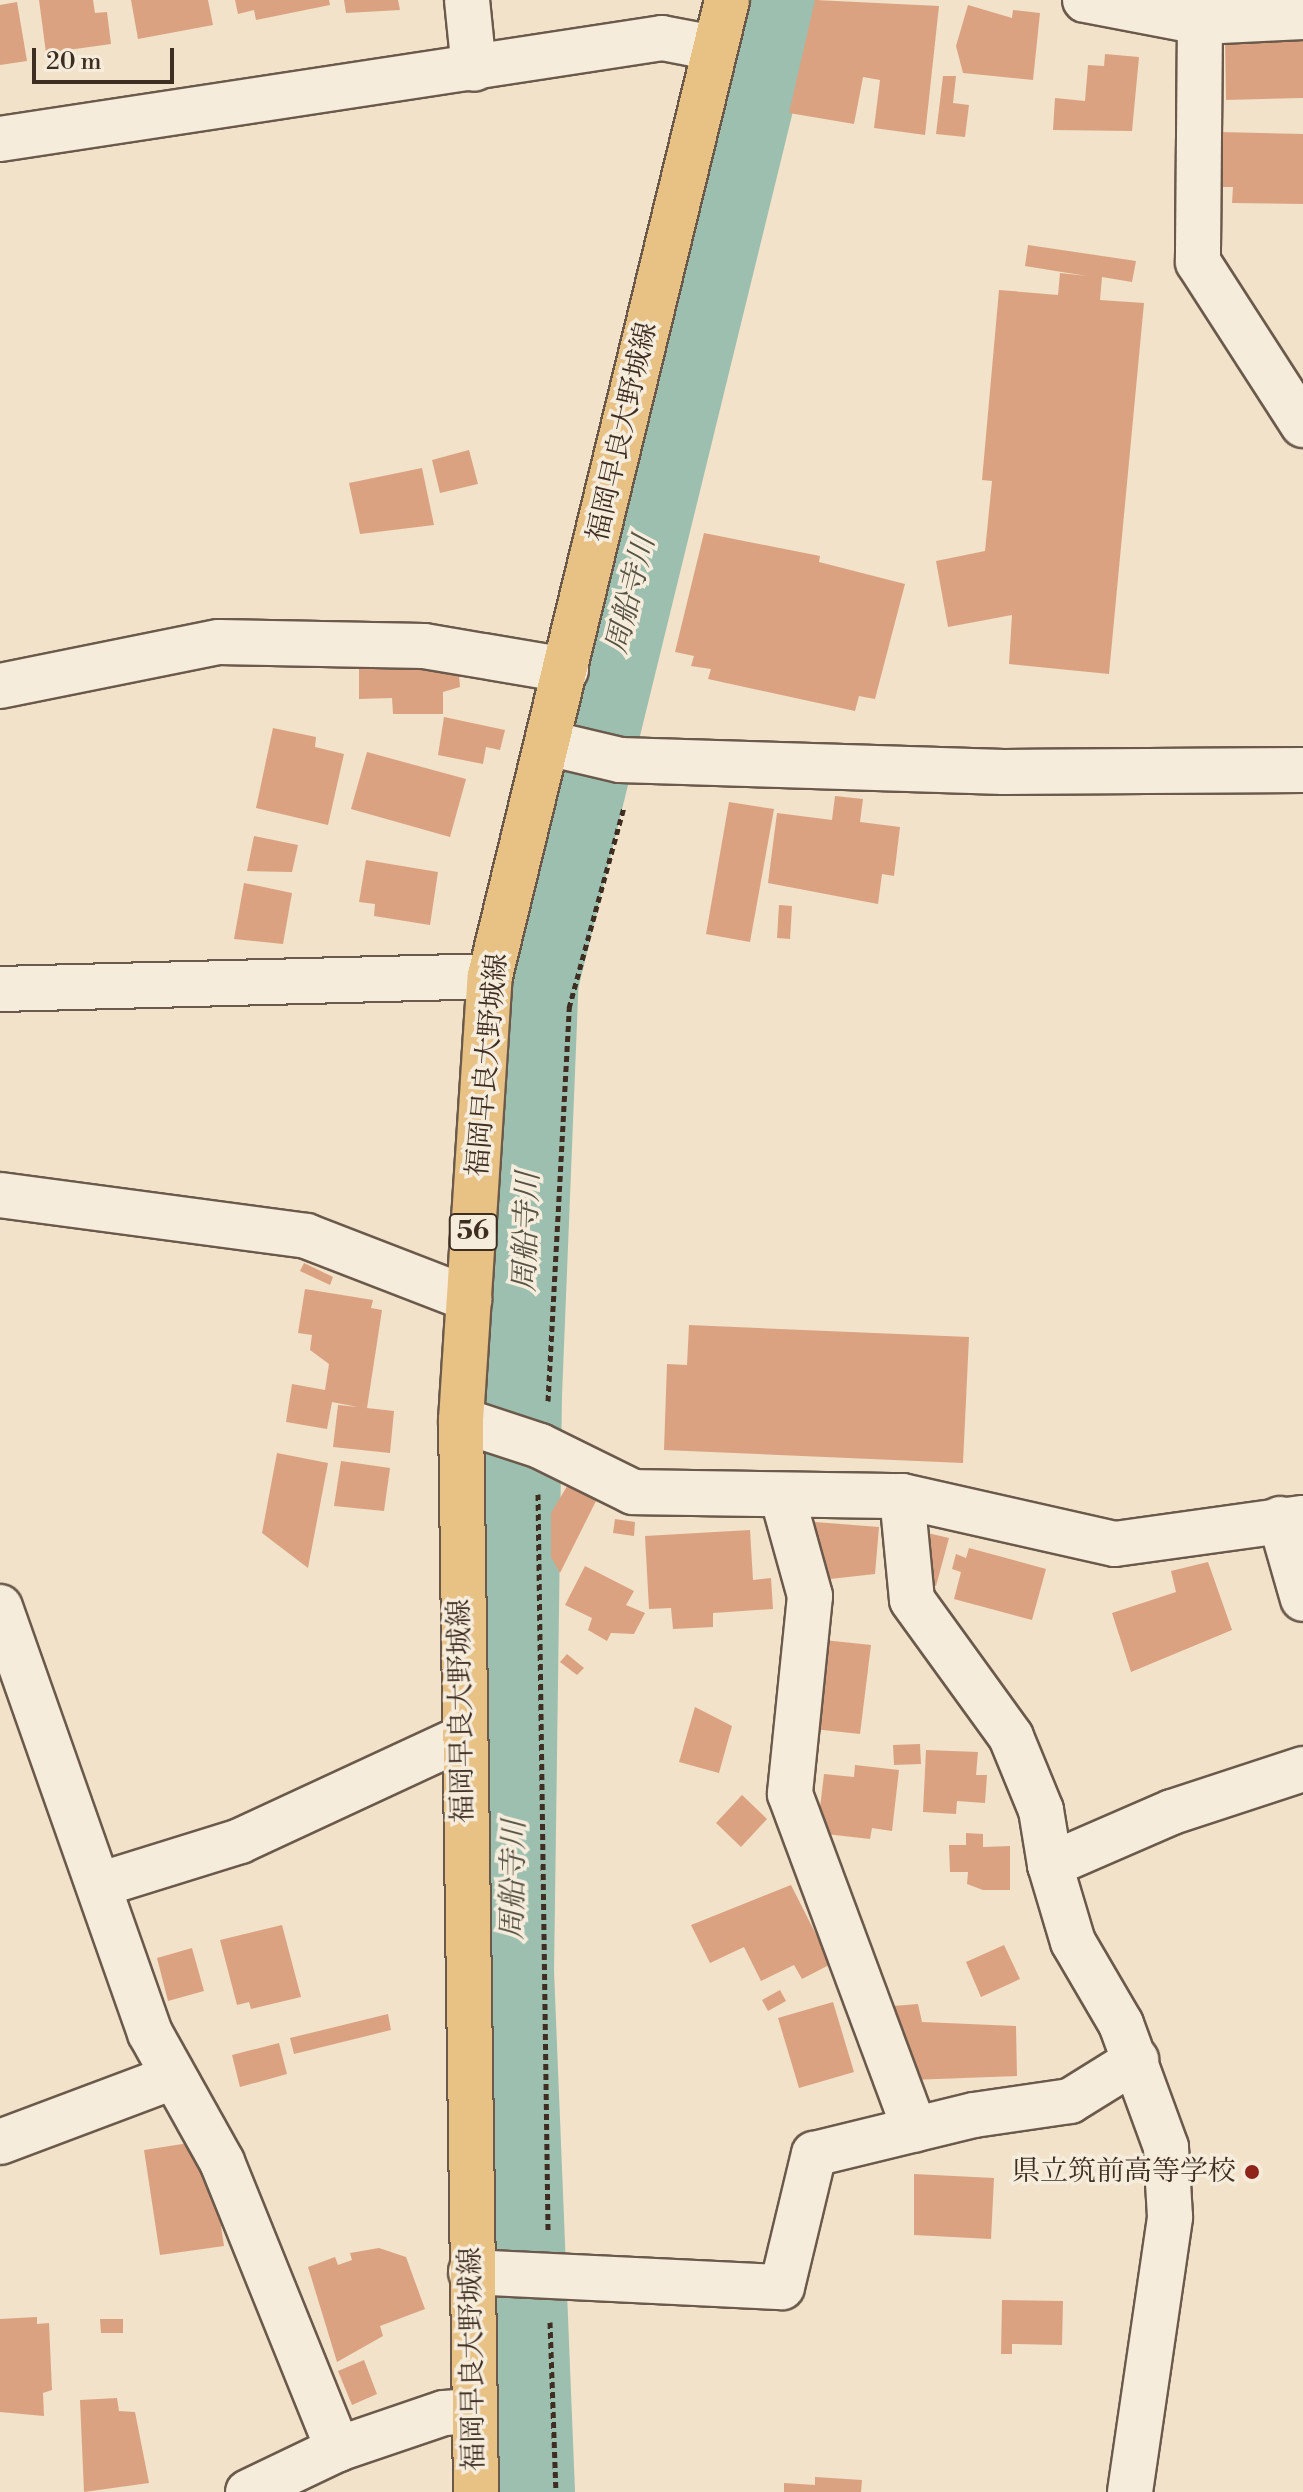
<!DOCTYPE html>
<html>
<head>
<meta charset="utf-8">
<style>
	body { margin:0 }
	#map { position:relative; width:1303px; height:2492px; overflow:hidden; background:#f1e2c9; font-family:"Libre Bodoni","Noto Serif JP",serif }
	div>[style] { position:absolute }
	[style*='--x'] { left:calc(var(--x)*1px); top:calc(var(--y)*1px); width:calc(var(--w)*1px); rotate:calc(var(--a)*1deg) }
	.river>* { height:84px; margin:-42px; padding:0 42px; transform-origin:42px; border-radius:42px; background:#9cbfaf }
	.building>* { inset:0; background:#dba282 }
	.path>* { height:5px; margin-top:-2.5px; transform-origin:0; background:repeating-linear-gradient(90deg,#3e2d21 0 6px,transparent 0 10px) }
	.roads { filter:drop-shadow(2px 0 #6b5a4b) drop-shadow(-2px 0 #6b5a4b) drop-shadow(0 2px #6b5a4b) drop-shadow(0 -2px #6b5a4b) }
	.minor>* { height:44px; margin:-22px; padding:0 22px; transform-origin:22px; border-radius:22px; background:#f6ecdc }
	.major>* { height:44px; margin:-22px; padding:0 22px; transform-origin:22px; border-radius:22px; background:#e8c184 }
	.dots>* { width:22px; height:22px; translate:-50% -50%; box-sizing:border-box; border:4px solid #f6ecdc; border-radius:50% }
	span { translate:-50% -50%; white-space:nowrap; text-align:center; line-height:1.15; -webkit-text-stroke:7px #f6ecdc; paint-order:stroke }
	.shield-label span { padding:2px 6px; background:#f6ecdc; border:2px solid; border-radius:6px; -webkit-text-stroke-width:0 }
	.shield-label { font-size:26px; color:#3e2d21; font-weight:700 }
	.street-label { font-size:28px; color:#3e2d21 }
	.poi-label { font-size:28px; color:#3e2d21 }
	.right { translate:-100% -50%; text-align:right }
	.water-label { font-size:30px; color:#565244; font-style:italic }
	.scale { position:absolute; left:32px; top:48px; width:142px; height:36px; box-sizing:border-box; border:4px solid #3e2d21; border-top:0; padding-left:10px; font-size:24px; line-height:28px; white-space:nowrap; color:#3e2d21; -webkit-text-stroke:6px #f6ecdc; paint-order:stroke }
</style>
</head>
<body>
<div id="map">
	<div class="river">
		<div style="--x:533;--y:2492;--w:520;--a:-92.31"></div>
		<div style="--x:512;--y:1972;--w:577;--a:-89.21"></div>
		<div style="--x:520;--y:1395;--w:415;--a:-87.7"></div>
		<div style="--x:537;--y:980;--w:1009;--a:-76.24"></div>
	</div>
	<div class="building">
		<div style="clip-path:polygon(39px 0,93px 0,95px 13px,107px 12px,111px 44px,46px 53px)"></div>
		<div style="clip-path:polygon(131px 0,208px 0,213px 25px,138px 39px)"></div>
		<div style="clip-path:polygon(235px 0,329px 0,330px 5px,256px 20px,254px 10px,238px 14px)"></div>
		<div style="clip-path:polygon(344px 0,398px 0,400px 10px,346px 13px)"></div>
		<div style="clip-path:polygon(815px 0,939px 6px,925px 135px,874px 128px,880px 80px,863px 77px,854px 124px,789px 113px)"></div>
		<div style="clip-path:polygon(17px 2px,27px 61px,0 65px,0 5px)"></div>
		<div style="clip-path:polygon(968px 5px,1012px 18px,1013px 10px,1040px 13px,1033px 80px,963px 73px,956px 46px)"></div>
		<div style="clip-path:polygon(1303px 34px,1303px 98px,1226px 100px,1225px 36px)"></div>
		<div style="clip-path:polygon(1105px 54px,1139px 57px,1132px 131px,1053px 130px,1055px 98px,1085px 101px,1088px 65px,1104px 66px)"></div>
		<div style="clip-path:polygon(943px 76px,956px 76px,953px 103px,969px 105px,965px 137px,936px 134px)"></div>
		<div style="clip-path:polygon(1219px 132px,1303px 134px,1303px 204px,1232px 203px,1233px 187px,1218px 187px)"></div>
		<div style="clip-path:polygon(1028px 245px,1136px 261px,1132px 282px,1102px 277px,1100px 300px,1144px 303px,1109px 674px,1009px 664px,1012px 615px,948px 627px,936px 561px,985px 551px,992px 481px,982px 480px,999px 290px,1058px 295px,1060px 273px,1087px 276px,1025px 266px)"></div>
		<div style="clip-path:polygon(469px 450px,478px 484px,440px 493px,432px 460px)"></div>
		<div style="clip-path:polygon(422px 468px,434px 525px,360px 534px,349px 483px)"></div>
		<div style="clip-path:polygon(704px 533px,820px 556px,819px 562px,905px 584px,875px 699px,859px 696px,855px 711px,708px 679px,711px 669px,691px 666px,694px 656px,675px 652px)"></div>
		<div style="clip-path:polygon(359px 668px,443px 670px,459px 675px,460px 687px,443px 692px,443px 714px,393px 714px,392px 698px,359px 699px)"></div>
		<div style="clip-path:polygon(444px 717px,505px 730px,500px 750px,486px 747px,483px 764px,438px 755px)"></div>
		<div style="clip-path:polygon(273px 728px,316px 737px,315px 747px,344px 754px,328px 825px,256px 808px)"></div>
		<div style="clip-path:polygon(367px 752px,466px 779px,450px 837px,351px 809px)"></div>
		<div style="clip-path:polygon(835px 796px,863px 799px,860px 822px,900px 827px,894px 876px,882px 874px,878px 904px,768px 883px,777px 813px,832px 820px)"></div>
		<div style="clip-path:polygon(729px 802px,774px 809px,750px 942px,706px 934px)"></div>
		<div style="clip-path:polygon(254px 836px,298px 845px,292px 872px,247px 871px)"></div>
		<div style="clip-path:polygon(366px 860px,438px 872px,430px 925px,374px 916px,375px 904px,359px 902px)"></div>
		<div style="clip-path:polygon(244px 883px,292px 893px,283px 944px,234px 939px)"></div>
		<div style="clip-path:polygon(779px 905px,792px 906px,790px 939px,777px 938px)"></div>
		<div style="clip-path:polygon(304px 1263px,333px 1277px,330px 1285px,300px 1271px)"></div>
		<div style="clip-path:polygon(305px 1289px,373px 1300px,371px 1308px,382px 1310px,367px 1408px,394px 1411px,390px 1453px,333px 1447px,338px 1405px,358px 1407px,332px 1402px,327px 1429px,286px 1422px,292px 1384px,325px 1390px,329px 1364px,310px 1350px,312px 1335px,298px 1333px)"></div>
		<div style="clip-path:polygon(689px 1325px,969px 1337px,963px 1463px,664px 1450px,667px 1364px,687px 1365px)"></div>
		<div style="clip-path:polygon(277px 1453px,328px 1463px,308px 1568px,262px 1533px)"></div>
		<div style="clip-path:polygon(341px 1461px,390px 1468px,384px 1511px,334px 1506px)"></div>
		<div style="clip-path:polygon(569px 1483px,597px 1499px,560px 1573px,551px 1557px,551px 1513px)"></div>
		<div style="clip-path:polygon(615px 1519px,635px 1522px,634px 1536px,613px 1533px)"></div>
		<div style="clip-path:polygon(815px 1522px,879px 1527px,875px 1574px,821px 1580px,811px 1570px)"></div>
		<div style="clip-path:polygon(750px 1530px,753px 1580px,771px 1578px,773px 1609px,713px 1613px,713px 1627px,673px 1629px,671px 1608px,649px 1609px,645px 1536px)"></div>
		<div style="clip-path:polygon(919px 1531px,949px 1538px,936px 1586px,920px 1579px)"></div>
		<div style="clip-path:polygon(969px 1548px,1046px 1569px,1032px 1620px,954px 1599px,961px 1572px,952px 1569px,956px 1554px,966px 1558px)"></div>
		<div style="clip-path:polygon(1208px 1562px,1232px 1630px,1131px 1672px,1112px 1613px,1176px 1592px,1171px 1571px)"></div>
		<div style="clip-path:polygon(585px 1566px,634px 1591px,626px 1605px,645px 1613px,634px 1634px,611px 1633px,607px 1641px,588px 1630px,592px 1618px,565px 1605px)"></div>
		<div style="clip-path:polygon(824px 1640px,871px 1645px,860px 1734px,814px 1729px)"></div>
		<div style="clip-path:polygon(567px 1654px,584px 1668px,577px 1675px,560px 1662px)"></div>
		<div style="clip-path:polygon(695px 1707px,732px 1726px,719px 1773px,679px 1762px)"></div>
		<div style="clip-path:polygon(920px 1744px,921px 1764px,894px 1765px,893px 1745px)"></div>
		<div style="clip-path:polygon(926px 1750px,978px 1752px,976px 1775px,987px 1775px,985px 1803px,957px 1801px,956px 1814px,923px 1812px)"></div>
		<div style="clip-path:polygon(855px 1765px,899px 1770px,892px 1831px,872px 1828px,870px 1839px,817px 1833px,824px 1774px,854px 1777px)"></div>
		<div style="clip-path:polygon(742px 1795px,767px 1819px,741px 1847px,716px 1823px)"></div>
		<div style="clip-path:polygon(966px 1833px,983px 1834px,983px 1847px,1010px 1846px,1010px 1890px,983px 1890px,967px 1884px,968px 1872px,950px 1872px,949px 1845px,966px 1845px)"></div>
		<div style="clip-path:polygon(791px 1885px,831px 1964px,802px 1979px,794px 1965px,761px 1981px,744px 1947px,710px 1963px,691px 1925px)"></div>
		<div style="clip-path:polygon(282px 1925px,301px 1997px,251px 2009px,249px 2002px,237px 2005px,220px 1940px)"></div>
		<div style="clip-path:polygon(1004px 1945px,1020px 1979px,981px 1997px,966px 1962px)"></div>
		<div style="clip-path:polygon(192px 1948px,204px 1991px,168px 2001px,157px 1958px)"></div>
		<div style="clip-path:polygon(780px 1990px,786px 2001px,768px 2011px,762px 2000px)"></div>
		<div style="clip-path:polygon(833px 2002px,854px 2072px,799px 2088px,778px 2018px)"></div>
		<div style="clip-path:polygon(918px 2004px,922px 2022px,1016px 2026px,1017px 2076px,911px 2080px,902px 2073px,893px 2006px)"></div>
		<div style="clip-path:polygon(388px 2014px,391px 2030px,294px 2054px,290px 2038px)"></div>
		<div style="clip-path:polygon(279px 2043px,287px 2074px,240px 2087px,232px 2055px)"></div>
		<div style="clip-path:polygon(208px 2140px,224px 2246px,160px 2255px,144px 2150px)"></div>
		<div style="clip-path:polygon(914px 2174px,994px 2178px,991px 2239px,914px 2235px)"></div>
		<div style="clip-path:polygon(379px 2248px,406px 2257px,425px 2309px,380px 2326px,383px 2336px,337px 2362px,308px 2267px,335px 2257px,338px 2265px,352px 2260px,350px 2253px)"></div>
		<div style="clip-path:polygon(1002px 2300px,1063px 2301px,1062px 2345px,1012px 2344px,1012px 2354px,1001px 2354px)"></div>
		<div style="clip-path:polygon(37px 2317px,37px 2324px,49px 2323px,52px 2390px,43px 2393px,44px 2416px,0 2412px,0 2319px)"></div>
		<div style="clip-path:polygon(100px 2319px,123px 2319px,123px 2333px,101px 2333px)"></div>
		<div style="clip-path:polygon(364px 2360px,377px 2394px,352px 2405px,338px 2371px)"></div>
		<div style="clip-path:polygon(117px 2398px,119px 2411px,135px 2412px,149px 2483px,84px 2492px,80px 2400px)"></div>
		<div style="clip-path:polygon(815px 2477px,862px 2480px,861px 2492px,784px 2492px,784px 2483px,815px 2485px)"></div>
	</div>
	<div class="path">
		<div style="--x:548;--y:1401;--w:394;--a:-86.9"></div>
		<div style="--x:569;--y:1008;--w:208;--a:-74.7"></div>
		<div style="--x:538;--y:1494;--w:738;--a:89.22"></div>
		<div style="--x:550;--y:2322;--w:170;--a:88"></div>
	</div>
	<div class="roads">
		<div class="minor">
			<div style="--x:467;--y:0;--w:69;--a:84.2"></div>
			<div style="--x:1085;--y:0;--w:117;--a:10.8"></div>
			<div style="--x:1200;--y:22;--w:103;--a:-2.8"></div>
			<div style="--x:1200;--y:22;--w:240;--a:90.5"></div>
			<div style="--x:1198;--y:262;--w:194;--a:57.2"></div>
			<div style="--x:0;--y:139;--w:670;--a:-8.67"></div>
			<div style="--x:662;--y:38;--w:54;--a:10.7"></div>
			<div style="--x:0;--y:686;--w:223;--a:-11.4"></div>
			<div style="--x:219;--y:642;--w:205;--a:1.1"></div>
			<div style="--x:424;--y:646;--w:144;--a:9.6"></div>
			<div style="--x:548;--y:743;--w:74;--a:13.3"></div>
			<div style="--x:620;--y:760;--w:384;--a:1.8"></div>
			<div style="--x:1004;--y:772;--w:299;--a:-0.4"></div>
			<div style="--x:0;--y:989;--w:490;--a:-1.5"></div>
			<div style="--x:0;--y:1195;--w:309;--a:7.6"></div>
			<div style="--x:306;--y:1236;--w:175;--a:21.1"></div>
			<div style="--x:461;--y:1420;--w:83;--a:18.2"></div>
			<div style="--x:540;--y:1446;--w:104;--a:26.3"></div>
			<div style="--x:633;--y:1492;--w:269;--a:0.9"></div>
			<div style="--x:902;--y:1496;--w:218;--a:12.7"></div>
			<div style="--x:1115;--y:1544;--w:190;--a:-7.9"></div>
			<div style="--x:782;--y:1495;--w:105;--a:74.5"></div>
			<div style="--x:810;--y:1596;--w:199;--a:95.8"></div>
			<div style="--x:790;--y:1794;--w:358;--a:69.6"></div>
			<div style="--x:902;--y:1496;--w:104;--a:84.5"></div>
			<div style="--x:912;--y:1600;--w:169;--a:54.1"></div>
			<div style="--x:1011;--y:1737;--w:79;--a:67.7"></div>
			<div style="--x:1041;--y:1810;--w:56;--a:80.7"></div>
			<div style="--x:1280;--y:1519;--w:83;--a:74"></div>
			<div style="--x:0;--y:1607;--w:452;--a:70.6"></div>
			<div style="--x:150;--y:2033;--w:148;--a:60.8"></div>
			<div style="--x:222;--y:2162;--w:310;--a:68"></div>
			<div style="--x:99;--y:1885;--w:148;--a:-17.3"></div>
			<div style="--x:240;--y:1841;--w:245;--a:-24.9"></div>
			<div style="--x:0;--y:2142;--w:182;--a:-20.6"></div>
			<div style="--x:471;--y:2272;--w:311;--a:2.8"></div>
			<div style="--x:782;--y:2287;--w:137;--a:-76.5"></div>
			<div style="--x:814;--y:2154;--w:165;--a:-13.7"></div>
			<div style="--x:974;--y:2115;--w:97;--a:-8.3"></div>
			<div style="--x:1070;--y:2101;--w:78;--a:-31.8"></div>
			<div style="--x:248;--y:2492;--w:100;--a:-25.5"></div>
			<div style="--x:338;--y:2449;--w:112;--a:-18.8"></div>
			<div style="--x:444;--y:2413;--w:29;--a:-4"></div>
			<div style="--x:1130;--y:2492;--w:278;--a:-81.7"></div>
			<div style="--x:1170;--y:2217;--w:70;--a:-93.3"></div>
			<div style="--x:1166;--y:2147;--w:131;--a:-110.1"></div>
			<div style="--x:1121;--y:2024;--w:95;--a:-120.3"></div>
			<div style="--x:1073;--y:1942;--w:80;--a:-106.6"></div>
			<div style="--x:1050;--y:1865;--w:133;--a:-23.5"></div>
			<div style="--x:1172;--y:1812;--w:138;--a:-18.2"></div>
		</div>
		<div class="major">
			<div style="--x:476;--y:2492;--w:1072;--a:-90.8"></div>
			<div style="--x:461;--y:1420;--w:445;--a:-86.3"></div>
			<div style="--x:490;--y:976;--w:1004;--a:-76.35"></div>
		</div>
	</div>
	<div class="dots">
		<div style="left:1252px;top:2172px;background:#8f2418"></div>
	</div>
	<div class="shield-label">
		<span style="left:473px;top:1232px">56</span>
	</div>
	<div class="street-label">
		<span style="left:623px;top:432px;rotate:-77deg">福岡早良大野城線</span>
		<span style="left:488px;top:1065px;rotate:-85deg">福岡早良大野城線</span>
		<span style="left:462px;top:1711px;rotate:-91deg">福岡早良大野城線</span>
		<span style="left:473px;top:2359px;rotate:-91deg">福岡早良大野城線</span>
	</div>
	<div class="poi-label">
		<span class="right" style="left:1236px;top:2172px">県立筑前高等学校</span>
	</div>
	<div class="water-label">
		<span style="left:631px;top:595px;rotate:-76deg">周船寺川</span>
		<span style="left:527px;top:1232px;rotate:-88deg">周船寺川</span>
		<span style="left:514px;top:1880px;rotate:-89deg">周船寺川</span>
	</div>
	<div class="scale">20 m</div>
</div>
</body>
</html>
